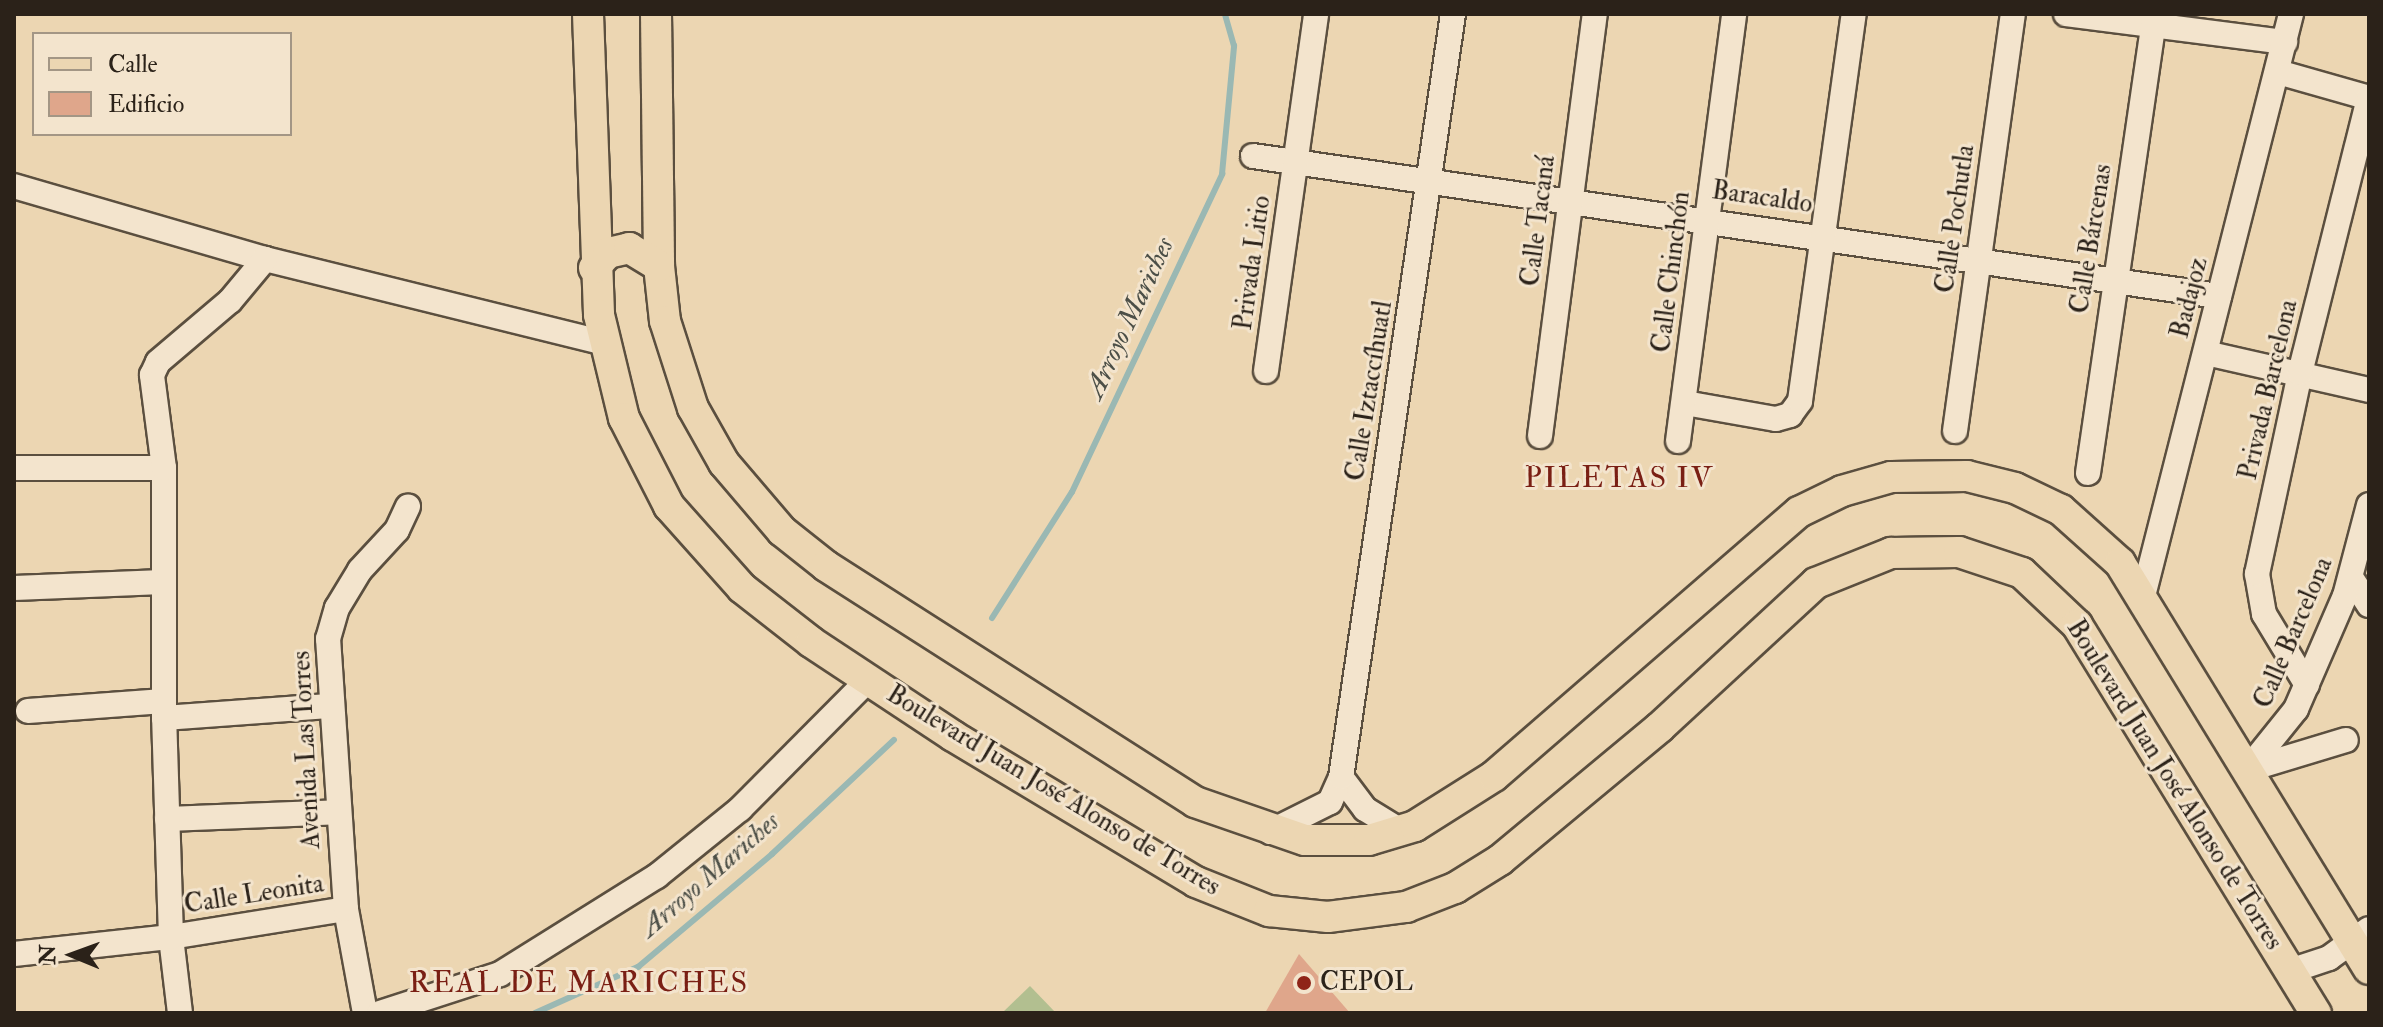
<!DOCTYPE html>
<html>
<head>
<meta charset="utf-8">
<style>
	body { margin:0 }
	#map { position:relative; width:2383px; height:1027px; overflow:hidden; background:#ecd6b2; font-family:"IM FELL Double Pica",serif }
	div>[style] { position:absolute }
	[style*='--x'] { left:calc(var(--x)*1px); top:calc(var(--y)*1px); width:calc(var(--w)*1px); rotate:calc(var(--a)*1deg) }
	.green>* { inset:0; background:#b2bf90 }
	.stream>* { height:6px; margin:-3px; padding:0 3px; transform-origin:3px; border-radius:3px; background:#9ab8b3 }
	.building>* { inset:0; background:#dfa68b }
	.roads { filter:drop-shadow(2px 0 #5b4f3f) drop-shadow(-2px 0 #5b4f3f) drop-shadow(0 2px #5b4f3f) drop-shadow(0 -2px #5b4f3f) }
	.minor>* { height:24px; margin:-12px; padding:0 12px; transform-origin:12px; border-radius:12px; background:#f3e4cd }
	.major>* { height:30px; margin:-15px; padding:0 15px; transform-origin:15px; border-radius:15px; background:#ecd6b2 }
	.dots>* { width:22px; height:22px; translate:-50% -50%; box-sizing:border-box; border:4px solid #f3e4cd; border-radius:50% }
	span { translate:-50% -50%; white-space:nowrap; text-align:center; line-height:1.15; -webkit-text-stroke:6px #f3e4cd; paint-order:stroke }
	.street-label { font-size:26px; color:#2b2219 }
	.poi-label { font-size:26px; color:#2b2219 }
	.left { translate:0 -50%; text-align:left }
	.water-label { font-size:28px; color:#4c4f47; font-style:italic }
	.quarter-label { font-size:30px; color:#7a1f14; letter-spacing:2px }
	.frame { position:absolute; inset:0; border:16px solid #2b2219; pointer-events:none }
	.legend { position:absolute; left:32px; top:32px; width:260px; height:104px; box-sizing:border-box; background:#f3e4cd; border:2px solid #a39685; margin:0; padding:10px 14px; list-style:none; font-size:24px; color:#2b2219 }
	.legend li { display:flex; align-items:center; gap:16px; height:40px }
	.legend b { width:40px; border:2px solid #a39685 }
	.north { position:absolute; left:32px; top:915px; width:80px; height:80px; -webkit-text-stroke:6px #f3e4cd; paint-order:stroke; rotate:271deg; font-size:22px; font-weight:700; line-height:32px; text-align:center; color:#2b2219 }
	.north::after { content:''; display:block; margin:auto; width:28px; height:36px; background:#2b2219; clip-path:polygon(50% 0,100% 100%,50% 72%,0 100%) }
</style>
</head>
<body>
<div id="map">
	<div class="green">
		<div style="clip-path:polygon(1030px 986px,1056px 1013px,1002px 1013px)"></div>
	</div>
	<div class="stream">
		<div style="--x:992;--y:618;--w:149;--a:-57.6"></div>
		<div style="--x:1072;--y:492;--w:352;--a:-64.7"></div>
		<div style="--x:1222;--y:174;--w:129;--a:-84.6"></div>
		<div style="--x:1234;--y:46;--w:33;--a:-106"></div>
		<div style="--x:535;--y:1013;--w:113;--a:-24.1"></div>
		<div style="--x:638;--y:967;--w:175;--a:-40.1"></div>
		<div style="--x:772;--y:854;--w:167;--a:-43.1"></div>
	</div>
	<div class="building">
		<div style="clip-path:polygon(1299px 954px,1350px 1013px,1265px 1013px)"></div>
	</div>
	<div class="roads">
		<div class="minor">
			<div style="--x:2066;--y:14;--w:221;--a:7.3"></div>
			<div style="--x:2278;--y:72;--w:95;--a:15.9"></div>
			<div style="--x:1253;--y:156;--w:976;--a:8.25"></div>
			<div style="--x:14;--y:186;--w:261;--a:16.2"></div>
			<div style="--x:265;--y:259;--w:349;--a:13.9"></div>
			<div style="--x:2206;--y:353;--w:167;--a:12.8"></div>
			<div style="--x:1266;--y:371;--w:360;--a:-82"></div>
			<div style="--x:1685;--y:403;--w:92;--a:10"></div>
			<div style="--x:1776;--y:419;--w:15;--a:-16"></div>
			<div style="--x:1790;--y:415;--w:17;--a:-54"></div>
			<div style="--x:1800;--y:401;--w:391;--a:-82.1"></div>
			<div style="--x:1955;--y:431;--w:421;--a:-82.1"></div>
			<div style="--x:1540;--y:436;--w:426;--a:-82.6"></div>
			<div style="--x:1678;--y:441;--w:431;--a:-82.5"></div>
			<div style="--x:14;--y:468;--w:150;--a:0"></div>
			<div style="--x:2088;--y:473;--w:464;--a:-81.7"></div>
			<div style="--x:2352;--y:579;--w:31;--a:57"></div>
			<div style="--x:14;--y:588;--w:149;--a:-2.3"></div>
			<div style="--x:2143;--y:596;--w:601;--a:-75.73"></div>
			<div style="--x:2307;--y:685;--w:83;--a:-121.2"></div>
			<div style="--x:2264;--y:614;--w:41;--a:-99.9"></div>
			<div style="--x:2257;--y:574;--w:206;--a:-77.9"></div>
			<div style="--x:2300;--y:373;--w:283;--a:-75.9"></div>
			<div style="--x:28;--y:711;--w:136;--a:-4.2"></div>
			<div style="--x:164;--y:718;--w:165;--a:-4.2"></div>
			<div style="--x:2250;--y:769;--w:100;--a:-16.8"></div>
			<div style="--x:2247;--y:770;--w:78;--a:-51.2"></div>
			<div style="--x:2296;--y:709;--w:123;--a:-66.6"></div>
			<div style="--x:2345;--y:596;--w:94;--a:-75.2"></div>
			<div style="--x:1341;--y:777;--w:40;--a:53"></div>
			<div style="--x:1365;--y:809;--w:42;--a:31.4"></div>
			<div style="--x:167;--y:819;--w:171;--a:-2.3"></div>
			<div style="--x:1270;--y:832;--w:67;--a:-26.6"></div>
			<div style="--x:1330;--y:802;--w:27;--a:-66"></div>
			<div style="--x:1341;--y:777;--w:771;--a:-81.65"></div>
			<div style="--x:14;--y:954;--w:158;--a:-6.2"></div>
			<div style="--x:171;--y:937;--w:177;--a:-9.1"></div>
			<div style="--x:2290;--y:971;--w:41;--a:-18.4"></div>
			<div style="--x:2329;--y:958;--w:49;--a:-35.9"></div>
			<div style="--x:180;--y:1013;--w:77;--a:-96.8"></div>
			<div style="--x:171;--y:937;--w:219;--a:-91.8"></div>
			<div style="--x:164;--y:718;--w:250;--a:-90"></div>
			<div style="--x:164;--y:468;--w:94;--a:-97.4"></div>
			<div style="--x:152;--y:375;--w:14;--a:-65"></div>
			<div style="--x:158;--y:362;--w:94;--a:-40.3"></div>
			<div style="--x:230;--y:301;--w:55;--a:-50.2"></div>
			<div style="--x:365;--y:1013;--w:106;--a:-100.4"></div>
			<div style="--x:346;--y:909;--w:271;--a:-93.8"></div>
			<div style="--x:328;--y:639;--w:32;--a:-74"></div>
			<div style="--x:337;--y:608;--w:44;--a:-58.8"></div>
			<div style="--x:360;--y:570;--w:54;--a:-47.2"></div>
			<div style="--x:397;--y:530;--w:26;--a:-65"></div>
			<div style="--x:380;--y:1013;--w:126;--a:-18"></div>
			<div style="--x:500;--y:974;--w:185;--a:-32"></div>
			<div style="--x:657;--y:876;--w:107;--a:-38.9"></div>
			<div style="--x:740;--y:809;--w:182;--a:-45.2"></div>
		</div>
		<div class="major">
			<div style="--x:588;--y:14;--w:301;--a:87.9"></div>
			<div style="--x:599;--y:315;--w:106;--a:76.4"></div>
			<div style="--x:624;--y:418;--w:99;--a:62.9"></div>
			<div style="--x:669;--y:506;--w:110;--a:48.3"></div>
			<div style="--x:742;--y:588;--w:88;--a:38"></div>
			<div style="--x:811;--y:642;--w:170;--a:33.5"></div>
			<div style="--x:953;--y:736;--w:283;--a:31"></div>
			<div style="--x:1196;--y:882;--w:79;--a:21.7"></div>
			<div style="--x:1269;--y:911;--w:59;--a:5.8"></div>
			<div style="--x:1328;--y:917;--w:79;--a:-7.3"></div>
			<div style="--x:1406;--y:907;--w:53;--a:-21.2"></div>
			<div style="--x:1455;--y:888;--w:53;--a:-31.9"></div>
			<div style="--x:1500;--y:860;--w:208;--a:-39.7"></div>
			<div style="--x:1660;--y:727;--w:212;--a:-42.7"></div>
			<div style="--x:1816;--y:583;--w:81;--a:-21.8"></div>
			<div style="--x:1891;--y:553;--w:68;--a:-0.8"></div>
			<div style="--x:1959;--y:552;--w:66;--a:18.4"></div>
			<div style="--x:2022;--y:573;--w:76;--a:43.4"></div>
			<div style="--x:2077;--y:625;--w:456;--a:58.4"></div>
			<div style="--x:656;--y:14;--w:252;--a:89.3"></div>
			<div style="--x:659;--y:266;--w:55;--a:83.8"></div>
			<div style="--x:665;--y:321;--w:91;--a:72.2"></div>
			<div style="--x:693;--y:408;--w:63;--a:60.6"></div>
			<div style="--x:724;--y:463;--w:89;--a:49.5"></div>
			<div style="--x:782;--y:531;--w:56;--a:38.5"></div>
			<div style="--x:826;--y:566;--w:438;--a:32.6"></div>
			<div style="--x:1195;--y:802;--w:116;--a:19.1"></div>
			<div style="--x:1305;--y:840;--w:64;--a:0"></div>
			<div style="--x:1369;--y:840;--w:48;--a:-16.9"></div>
			<div style="--x:1415;--y:826;--w:93;--a:-32.3"></div>
			<div style="--x:1494;--y:776;--w:403;--a:-40.9"></div>
			<div style="--x:1799;--y:512;--w:48;--a:-26"></div>
			<div style="--x:1842;--y:491;--w:51;--a:-15.9"></div>
			<div style="--x:1891;--y:477;--w:76;--a:-0.8"></div>
			<div style="--x:1967;--y:476;--w:49;--a:14"></div>
			<div style="--x:2015;--y:488;--w:51;--a:25.6"></div>
			<div style="--x:2061;--y:510;--w:79;--a:41.9"></div>
			<div style="--x:2120;--y:563;--w:476;--a:58.5"></div>
			<div style="--x:594;--y:268;--w:21;--a:-47"></div>
			<div style="--x:608;--y:253;--w:22;--a:-13"></div>
			<div style="--x:629;--y:248;--w:35;--a:31"></div>
		</div>
	</div>
	<div class="dots">
		<div style="left:1304px;top:983px;background:#8f2418"></div>
	</div>
	<div class="street-label">
		<span style="left:1762px;top:198px;rotate:8deg">Baracaldo</span>
		<span style="left:1956px;top:219px;rotate:-82deg">Calle Pochutla</span>
		<span style="left:1539px;top:221px;rotate:-83deg">Calle Tacaná</span>
		<span style="left:2092px;top:239px;rotate:-81deg">Calle Bárcenas</span>
		<span style="left:1253px;top:263px;rotate:-82deg">Privada Litio</span>
		<span style="left:1672px;top:272px;rotate:-83deg">Calle Chinchón</span>
		<span style="left:2190px;top:298px;rotate:-76deg">Badajoz</span>
		<span style="left:2269px;top:390px;rotate:-77deg">Privada Barcelona</span>
		<span style="left:1370px;top:391px;rotate:-81deg">Calle Iztaccíhuatl</span>
		<span style="left:2294px;top:633px;rotate:-67deg">Calle Barcelona</span>
		<span style="left:307px;top:750px;rotate:-93deg">Avenida Las Torres</span>
		<span style="left:2174px;top:785px;rotate:58deg">Boulevard Juan José Alonso de Torres</span>
		<span style="left:1053px;top:791px;rotate:31deg">Boulevard Juan José Alonso de Torres</span>
		<span style="left:254px;top:895px;rotate:-9deg">Calle Leonita</span>
	</div>
	<div class="poi-label">
		<span class="left" style="left:1320px;top:983px">CEPOL</span>
	</div>
	<div class="water-label">
		<span style="left:1130px;top:318px;rotate:-65deg">Arroyo Mariches</span>
		<span style="left:710px;top:875px;rotate:-41deg">Arroyo Mariches</span>
	</div>
	<div class="quarter-label">
		<span style="left:1619px;top:478px">PILETAS IV</span>
		<span style="left:579px;top:983px">REAL DE MARICHES</span>
	</div>
	<div class="frame"></div>
	<ul class="legend">
	<li><b style="height:10px;background:#ecd6b2"></b>Calle</li>
	<li><b style="height:22px;background:#dfa68b"></b>Edificio</li>
	</ul>
	<div class="north">N</div>
</div>
</body>
</html>
